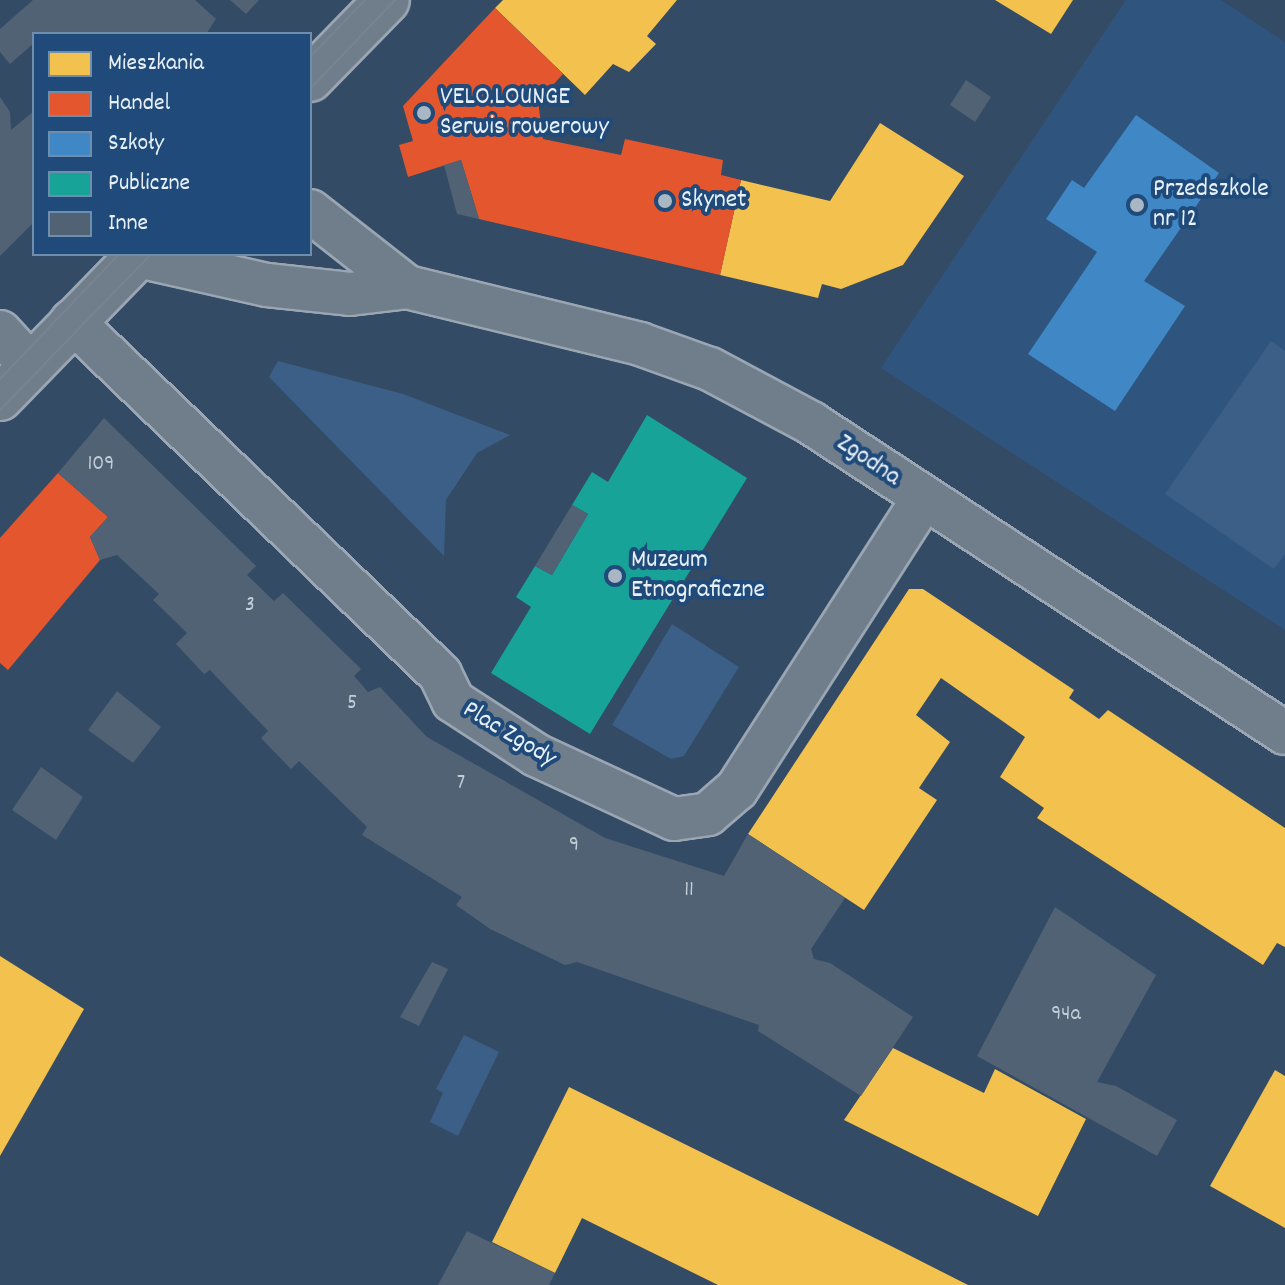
<!DOCTYPE html>
<html>
<head>
<meta charset="utf-8">
<style>
	body { margin:0 }
	#map { position:relative; width:1285px; height:1285px; overflow:hidden; background:#344b65; font-family:Dekko,sans-serif }
	div>[style] { position:absolute }
	[style*='--x'] { left:calc(var(--x)*1px); top:calc(var(--y)*1px); width:calc(var(--w)*1px); rotate:calc(var(--a)*1deg) }
	.built>* { inset:0; background:#2f557f }
	.green>* { inset:0; background:#3b5f87 }
	.homes>* { inset:0; background:#f2c14e }
	.shops>* { inset:0; background:#e4572e }
	.schools>* { inset:0; background:#3f88c5 }
	.public>* { inset:0; background:#17a398 }
	.building>* { inset:0; background:#516275 }
	.roads { filter:drop-shadow(2px 0 #9aa6b3) drop-shadow(-2px 0 #9aa6b3) drop-shadow(0 2px #9aa6b3) drop-shadow(0 -2px #9aa6b3) }
	.street>* { height:42px; margin:-21px; padding:0 21px; transform-origin:21px; border-radius:21px; background:#707e8c }
	.secondary>* { height:44px; margin:-22px; padding:0 22px; transform-origin:22px; border-radius:22px; background:#707e8c }
	.tram>* { height:2px; margin:-1px; padding:0 1px; transform-origin:1px; border-radius:1px; background:#778390 }
	.dots>* { width:22px; height:22px; translate:-50% -50%; box-sizing:border-box; border:4px solid #1f4a7a; border-radius:50% }
	span { translate:-50% -50%; white-space:nowrap; text-align:center; line-height:1.15; -webkit-text-stroke:8px #1f4a7a; paint-order:stroke }
	.number-label { font-size:22px; color:#c2cdd7 }
	.number-label span { -webkit-text-stroke-width:0 }
	.poi-label { font-size:26px; color:#e8f1f8 }
	.left { translate:0 -50%; text-align:left }
	.street-label { font-size:26px; color:#e8f1f8 }
	.legend { position:absolute; left:32px; top:32px; width:280px; height:224px; box-sizing:border-box; background:#1f4a7a; border:2px solid #6f8dac; margin:0; padding:10px 14px; list-style:none; font-size:24px; color:#e8f1f8 }
	.legend li { display:flex; align-items:center; gap:16px; height:40px }
	.legend b { width:40px; border:2px solid #6f8dac }
</style>
</head>
<body>
<div id="map">
	<div class="built">
		<div style="clip-path:polygon(1126px 0,1221px 0,1285px 42px,1285px 630px,881px 368px)"></div>
	</div>
	<div class="green">
		<div style="clip-path:polygon(1271px 341px,1285px 351px,1285px 554px,1274px 569px,1165px 494px)"></div>
		<div style="clip-path:polygon(278px 361px,403px 394px,510px 435px,477px 453px,446px 500px,444px 556px,269px 377px)"></div>
		<div style="clip-path:polygon(672px 624px,739px 667px,684px 756px,671px 759px,612px 725px)"></div>
		<div style="clip-path:polygon(464px 1035px,499px 1052px,458px 1136px,430px 1122px,443px 1093px,436px 1089px)"></div>
	</div>
	<div class="homes">
		<div style="clip-path:polygon(503px 0,677px 0,647px 36px,656px 44px,629px 72px,613px 64px,585px 95px,495px 8px)"></div>
		<div style="clip-path:polygon(995px 0,1073px 0,1051px 34px)"></div>
		<div style="clip-path:polygon(880px 123px,964px 176px,903px 265px,841px 289px,822px 284px,818px 298px,720px 275px,741px 180px,830px 201px)"></div>
		<div style="clip-path:polygon(909px 589px,923px 589px,1074px 690px,1069px 698px,1099px 719px,1108px 710px,1285px 828px,1285px 947px,1277px 943px,1263px 965px,1037px 818px,1044px 808px,1000px 777px,1025px 737px,941px 678px,916px 715px,950px 742px,919px 788px,937px 800px,864px 910px,748px 834px)"></div>
		<div style="clip-path:polygon(0 956px,84px 1009px,0 1156px)"></div>
		<div style="clip-path:polygon(893px 1048px,984px 1093px,995px 1069px,1086px 1119px,1038px 1216px,844px 1120px)"></div>
		<div style="clip-path:polygon(1275px 1070px,1285px 1076px,1285px 1228px,1210px 1186px)"></div>
		<div style="clip-path:polygon(569px 1087px,893px 1247px,968px 1285px,718px 1285px,582px 1218px,555px 1273px,492px 1242px)"></div>
	</div>
	<div class="shops">
		<div style="clip-path:polygon(495px 8px,563px 74px,538px 101px,543px 139px,621px 155px,625px 139px,723px 160px,721px 175px,741px 180px,720px 275px,479px 219px,461px 160px,408px 177px,399px 145px,413px 141px,403px 106px)"></div>
		<div style="clip-path:polygon(58px 473px,108px 517px,90px 537px,100px 560px,8px 670px,0 663px,0 538px)"></div>
	</div>
	<div class="schools">
		<div style="clip-path:polygon(1136px 115px,1219px 173px,1144px 281px,1185px 306px,1115px 411px,1028px 354px,1097px 252px,1046px 219px,1072px 180px,1084px 188px)"></div>
	</div>
	<div class="public">
		<div style="clip-path:polygon(647px 415px,747px 478px,590px 734px,491px 673px,531px 607px,516px 597px,535px 566px,552px 575px,588px 514px,572px 505px,592px 472px,608px 482px)"></div>
	</div>
	<div class="building">
		<div style="clip-path:polygon(33px 0,195px 0,216px 19px,206px 34px,34px 34px,34px 43px,10px 64px,0 52px,0 29px)"></div>
		<div style="clip-path:polygon(230px 0,259px 0,246px 14px)"></div>
		<div style="clip-path:polygon(966px 80px,991px 97px,975px 122px,950px 105px)"></div>
		<div style="clip-path:polygon(0 97px,10px 112px,11px 130px,34px 111px,34px 222px,0 256px)"></div>
		<div style="clip-path:polygon(461px 160px,479px 219px,457px 214px,444px 165px)"></div>
		<div style="clip-path:polygon(104px 418px,256px 566px,247px 575px,274px 601px,283px 593px,361px 669px,354px 676px,368px 692px,380px 687px,427px 737px,605px 838px,724px 876px,748px 834px,845px 898px,811px 949px,814px 959px,830px 963px,913px 1017px,861px 1096px,758px 1031px,759px 1025px,577px 962px,565px 965px,490px 929px,456px 905px,462px 897px,362px 835px,367px 827px,299px 761px,291px 769px,261px 738px,268px 731px,210px 670px,204px 674px,176px 644px,187px 633px,153px 600px,159px 594px,117px 555px,100px 560px,90px 537px,108px 517px,58px 473px)"></div>
		<div style="clip-path:polygon(572px 505px,588px 514px,552px 575px,535px 566px)"></div>
		<div style="clip-path:polygon(117px 691px,161px 727px,133px 763px,88px 730px)"></div>
		<div style="clip-path:polygon(41px 767px,83px 797px,56px 840px,12px 810px)"></div>
		<div style="clip-path:polygon(1055px 907px,1156px 975px,1097px 1082px,1116px 1086px,1177px 1120px,1157px 1156px,977px 1056px)"></div>
		<div style="clip-path:polygon(432px 962px,448px 969px,419px 1026px,400px 1017px)"></div>
		<div style="clip-path:polygon(467px 1231px,555px 1273px,549px 1285px,438px 1285px)"></div>
	</div>
	<div class="roads">
		<div class="street">
			<div style="--x:310;--y:211;--w:123;--a:38.1"></div>
			<div style="--x:138;--y:256;--w:132;--a:12.7"></div>
			<div style="--x:267;--y:285;--w:83;--a:6.2"></div>
			<div style="--x:350;--y:294;--w:57;--a:-7"></div>
			<div style="--x:407;--y:287;--w:240;--a:13.7"></div>
			<div style="--x:640;--y:344;--w:74;--a:19.7"></div>
			<div style="--x:710;--y:369;--w:115;--a:28.1"></div>
			<div style="--x:811;--y:423;--w:566;--a:33.19"></div>
			<div style="--x:72;--y:321;--w:510;--a:43.81"></div>
			<div style="--x:440;--y:674;--w:30;--a:64"></div>
			<div style="--x:453;--y:701;--w:99;--a:33"></div>
			<div style="--x:536;--y:755;--w:152;--a:24.9"></div>
			<div style="--x:674;--y:819;--w:34;--a:-8"></div>
			<div style="--x:708;--y:814;--w:38;--a:-41"></div>
			<div style="--x:737;--y:789;--w:346;--a:-57.3"></div>
			<div style="--x:0;--y:332;--w:46;--a:47.6"></div>
		</div>
		<div class="secondary">
			<div style="--x:310;--y:79;--w:110;--a:-45.7"></div>
			<div style="--x:0;--y:398;--w:201;--a:-45.8"></div>
		</div>
	</div>
	<div class="tram">
		<div style="--x:310;--y:57;--w:79;--a:-46"></div>
		<div style="--x:310;--y:89;--w:123;--a:-46.3"></div>
		<div style="--x:0;--y:379;--w:173;--a:-46.4"></div>
		<div style="--x:0;--y:410;--w:217;--a:-45.9"></div>
	</div>
	<div class="dots">
		<div style="left:424px;top:113px;background:#a9b7c5"></div>
		<div style="left:665px;top:201px;background:#a9b7c5"></div>
		<div style="left:1137px;top:205px;background:#a9b7c5"></div>
		<div style="left:615px;top:576px;background:#a9b7c5"></div>
	</div>
	<div class="number-label">
		<span style="left:101px;top:465px">109</span>
		<span style="left:250px;top:606px">3</span>
		<span style="left:352px;top:704px">5</span>
		<span style="left:461px;top:784px">7</span>
		<span style="left:574px;top:846px">9</span>
		<span style="left:689px;top:891px">11</span>
		<span style="left:1066px;top:1015px">94a</span>
	</div>
	<div class="poi-label">
		<span class="left" style="left:440px;top:113px">VELO.LOUNGE<br>Serwis rowerowy</span>
		<span class="left" style="left:1153px;top:205px">Przedszkole<br>nr 12</span>
		<span class="left" style="left:681px;top:201px">Skynet</span>
		<span class="left" style="left:631px;top:576px">Muzeum<br>Etnograficzne</span>
	</div>
	<div class="street-label">
		<span style="left:868px;top:461px;rotate:34deg">Zgodna</span>
		<span style="left:509px;top:735px;rotate:31deg">Plac Zgody</span>
	</div>
	<ul class="legend">
	<li><b style="height:22px;background:#f2c14e"></b>Mieszkania</li>
	<li><b style="height:22px;background:#e4572e"></b>Handel</li>
	<li><b style="height:22px;background:#3f88c5"></b>Szkoły</li>
	<li><b style="height:22px;background:#17a398"></b>Publiczne</li>
	<li><b style="height:22px;background:#516275"></b>Inne</li>
	</ul>
</div>
</body>
</html>
